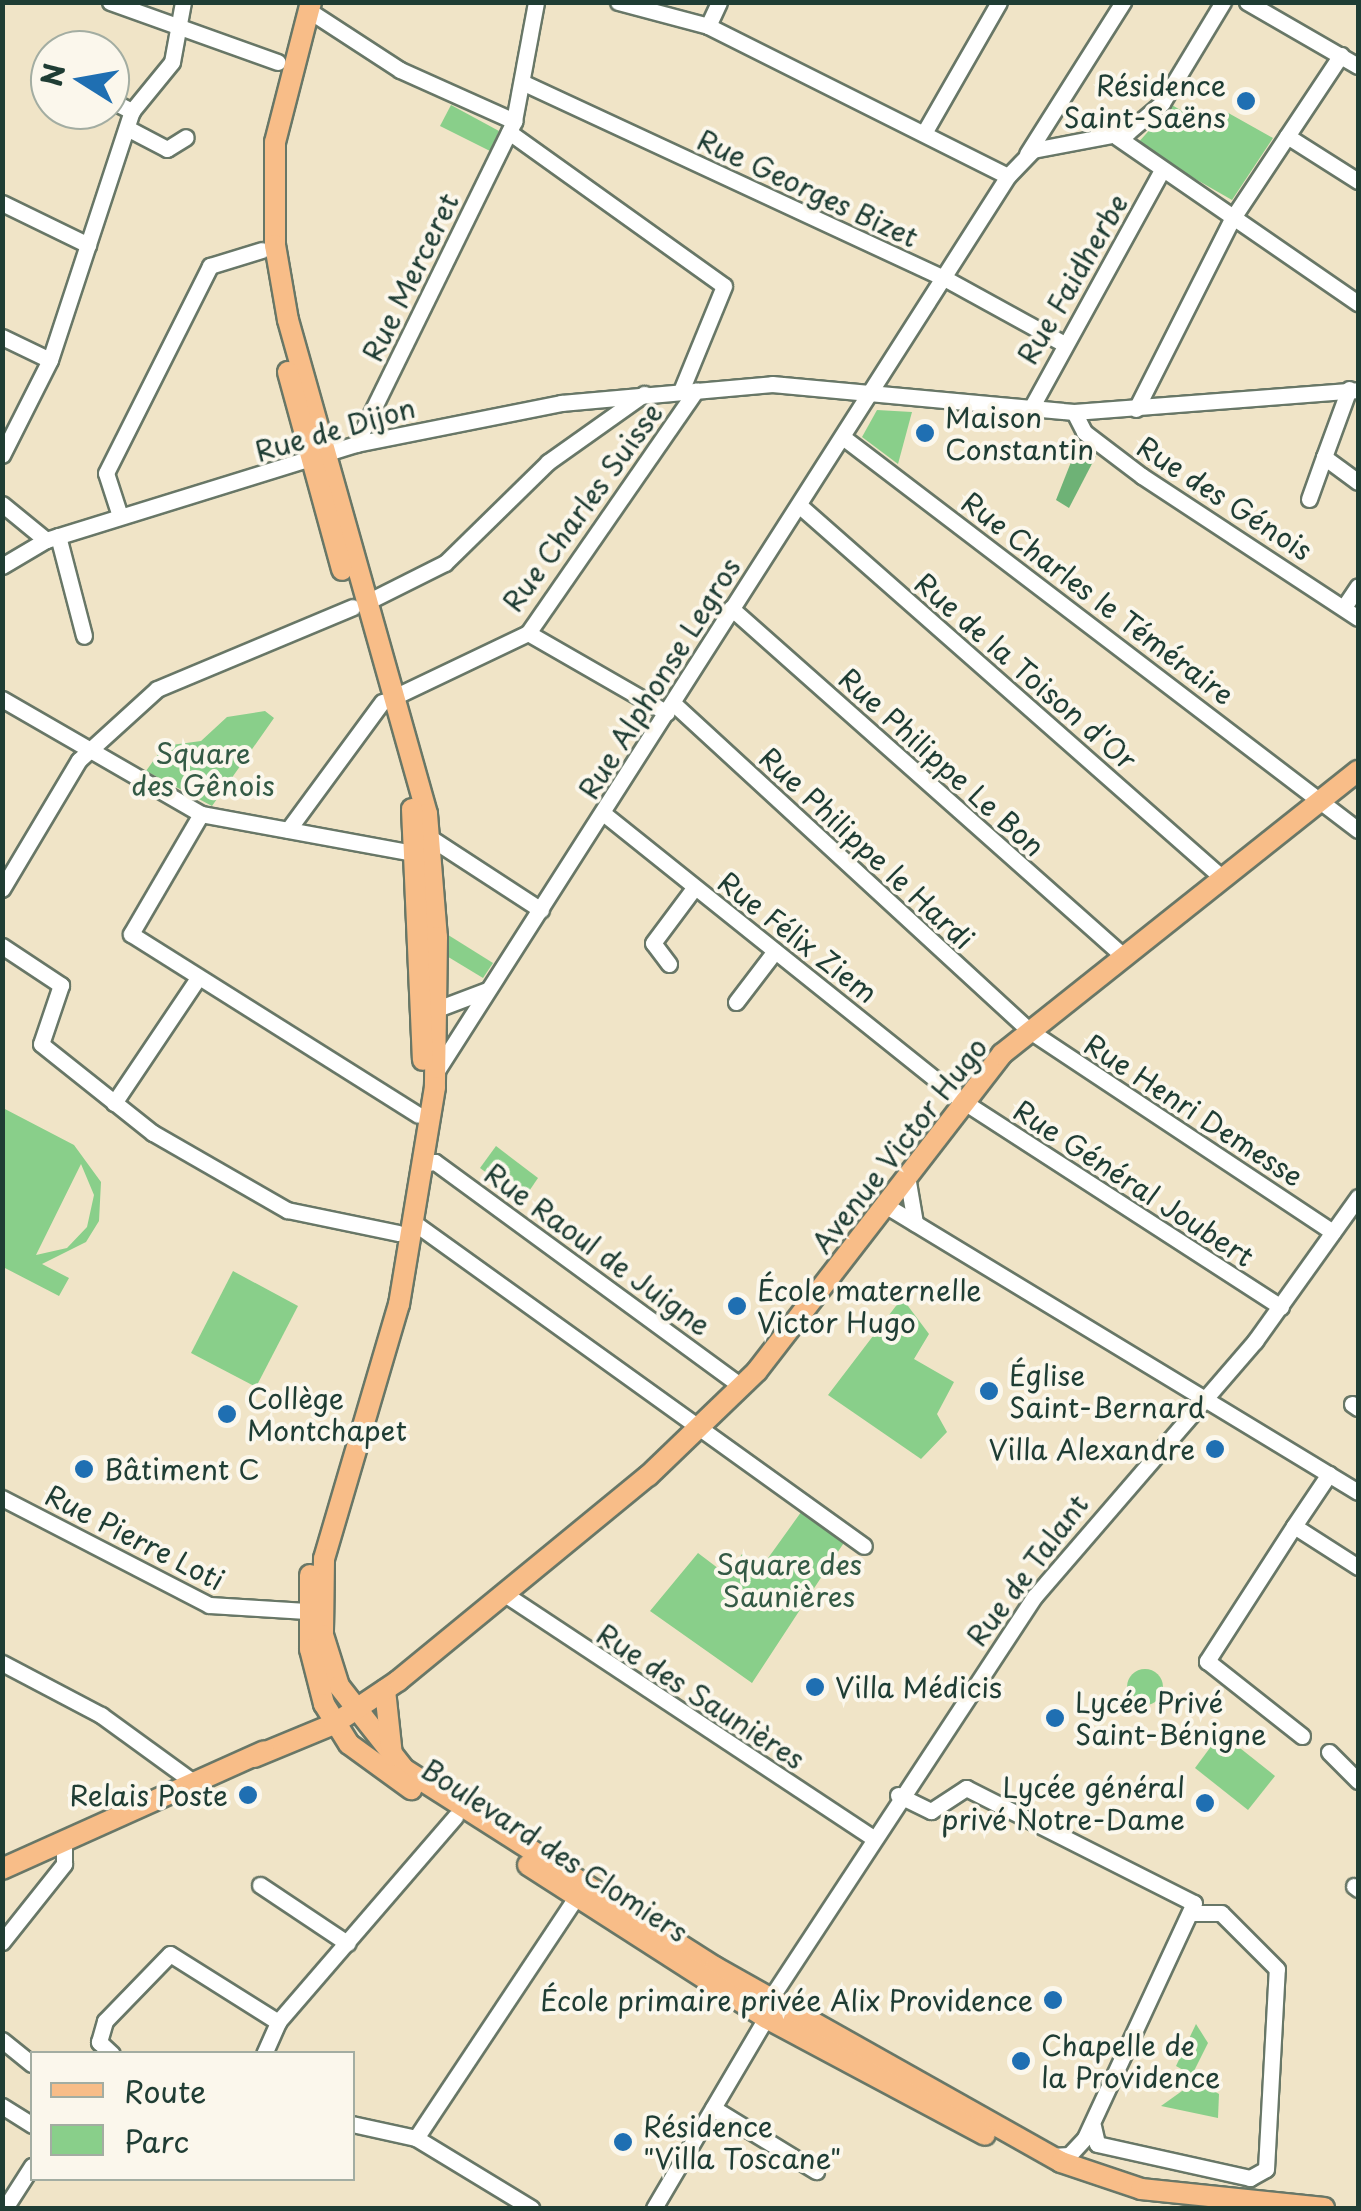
<!DOCTYPE html>
<html>
<head>
<meta charset="utf-8">
<style>
	body { margin:0 }
	#map { position:relative; width:1361px; height:2211px; overflow:hidden; background:#f0e4c7; font-family:"Playpen Sans",sans-serif }
	div>[style] { position:absolute }
	[style*='--x'] { left:calc(var(--x)*1px); top:calc(var(--y)*1px); width:calc(var(--w)*1px); rotate:calc(var(--a)*1deg) }
	.green>* { inset:0; background:#89cf8a }
	.round { border-radius:50% }
	.forest>* { inset:0; background:#6eb276 }
	.roads { filter:drop-shadow(2px 0 #687767) drop-shadow(-2px 0 #687767) drop-shadow(0 2px #687767) drop-shadow(0 -2px #687767) }
	.minor>* { height:15px; margin:-7.5px; padding:0 7.5px; transform-origin:7.5px; border-radius:7.5px; background:#fff }
	.major>* { height:20px; margin:-10px; padding:0 10px; transform-origin:10px; border-radius:10px; background:#f8bd88 }
	.dots>* { width:28px; height:28px; translate:-50% -50%; box-sizing:border-box; border:5px solid #fbf7ec; border-radius:50% }
	span { translate:-50% -50%; white-space:nowrap; text-align:center; line-height:1.15; -webkit-text-stroke:8px #fbf7ec; paint-order:stroke }
	.poi-label { font-size:28px; color:#1f3d34 }
	.right { translate:-100% -50%; text-align:right }
	.left { translate:0 -50%; text-align:left }
	.street-label { font-size:28px; color:#1f3d34 }
	.park-label { font-size:28px; color:#345a45 }
	.frame { position:absolute; inset:0; border:5px solid #1f3d34; pointer-events:none }
	.legend { position:absolute; left:30px; top:2051px; width:325px; height:130px; box-sizing:border-box; background:#fbf7ec; border:2px solid #a3ada2; margin:0; padding:12px 18px; list-style:none; font-size:30px; color:#1f3d34 }
	.legend li { display:flex; align-items:center; gap:20px; height:50px }
	.legend b { width:50px; border:2px solid #a3ada2 }
	.north { position:absolute; left:30px; top:30px; width:100px; height:100px; box-sizing:border-box; background:#fbf7ec; border:2px solid #a3ada2; border-radius:50%; rotate:281deg; font-size:28px; font-weight:700; line-height:40px; text-align:center; color:#1f3d34 }
	.north::after { content:''; display:block; margin:auto; width:35px; height:45px; background:#1f6fb2; clip-path:polygon(50% 0,100% 100%,50% 72%,0 100%) }
</style>
</head>
<body>
<div id="map">
	<div class="green">
		<div style="clip-path:polygon(451px 105px,499px 131px,490px 151px,440px 126px)"></div>
		<div style="clip-path:polygon(1172px 105px,1212px 129px,1223px 110px,1273px 138px,1232px 200px,1136px 145px)"></div>
		<div style="clip-path:polygon(877px 410px,912px 412px,898px 464px,862px 437px)"></div>
		<div style="clip-path:polygon(265px 711px,274px 718px,212px 806px,146px 771px,164px 746px,201px 741px,227px 717px)"></div>
		<div style="clip-path:polygon(445px 933px,493px 963px,483px 978px,445px 955px)"></div>
		<div style="clip-path:polygon(evenodd,3px 1108px,74px 1145px,101px 1182px,99px 1221px,86px 1242px,42px 1264px,69px 1278px,59px 1296px,3px 1267px,3px 1108px,81px 1164px,94px 1195px,87px 1227px,67px 1248px,36px 1255px,81px 1164px)"></div>
		<div style="clip-path:polygon(496px 1146px,538px 1178px,523px 1200px,480px 1168px)"></div>
		<div style="clip-path:polygon(233px 1271px,298px 1306px,256px 1387px,191px 1353px)"></div>
		<div style="clip-path:polygon(902px 1298px,929px 1334px,914px 1359px,954px 1382px,937px 1414px,947px 1432px,921px 1459px,828px 1395px)"></div>
		<div style="clip-path:polygon(804px 1508px,847px 1538px,752px 1683px,650px 1611px,698px 1553px,727px 1575px,742px 1554px,761px 1568px)"></div>
		<div class="round" style="left:1127px;top:1669px;width:36px;height:36px"></div>
		<div style="clip-path:polygon(1221px 1733px,1275px 1776px,1248px 1810px,1195px 1768px)"></div>
		<div style="clip-path:polygon(1196px 2024px,1208px 2043px,1192px 2075px,1176px 2066px)"></div>
		<div style="clip-path:polygon(1196px 2081px,1219px 2094px,1218px 2118px,1161px 2106px)"></div>
	</div>
	<div class="forest">
		<div style="clip-path:polygon(1075px 452px,1096px 456px,1069px 508px,1056px 500px)"></div>
	</div>
	<div class="roads">
		<div class="minor">
			<div style="--x:110;--y:2;--w:178;--a:19.7"></div>
			<div style="--x:618;--y:2;--w:93;--a:14.9"></div>
			<div style="--x:708;--y:26;--w:335;--a:26.6"></div>
			<div style="--x:1247;--y:2;--w:128;--a:30"></div>
			<div style="--x:308;--y:10;--w:110;--a:33.1"></div>
			<div style="--x:400;--y:70;--w:125;--a:24.1"></div>
			<div style="--x:708;--y:26;--w:26;--a:-65"></div>
			<div style="--x:526;--y:84;--w:463;--a:24.9"></div>
			<div style="--x:946;--y:279;--w:135;--a:28.8"></div>
			<div style="--x:110;--y:100;--w:25;--a:27"></div>
			<div style="--x:127;--y:128;--w:45;--a:27.7"></div>
			<div style="--x:167;--y:149;--w:22;--a:-32"></div>
			<div style="--x:509;--y:132;--w:264;--a:35.6"></div>
			<div style="--x:724;--y:286;--w:113;--a:112.3"></div>
			<div style="--x:924;--y:133;--w:151;--a:-60.2"></div>
			<div style="--x:1287;--y:136;--w:84;--a:32.4"></div>
			<div style="--x:1117;--y:137;--w:293;--a:34.6"></div>
			<div style="--x:1027;--y:154;--w:180;--a:-57.7"></div>
			<div style="--x:2;--y:203;--w:96;--a:26"></div>
			<div style="--x:2;--y:337;--w:53;--a:25.6"></div>
			<div style="--x:1349;--y:389;--w:72;--a:110.2"></div>
			<div style="--x:1324;--y:457;--w:42;--a:36.3"></div>
			<div style="--x:1136;--y:409;--w:213;--a:-63.2"></div>
			<div style="--x:1232;--y:219;--w:197;--a:-56.4"></div>
			<div style="--x:1030;--y:410;--w:269;--a:-61.2"></div>
			<div style="--x:1074;--y:412;--w:22;--a:63"></div>
			<div style="--x:1084;--y:432;--w:73;--a:37.2"></div>
			<div style="--x:1142;--y:476;--w:258;--a:33.3"></div>
			<div style="--x:844;--y:438;--w:646;--a:37.33"></div>
			<div style="--x:356;--y:444;--w:360;--a:-63.9"></div>
			<div style="--x:514;--y:121;--w:121;--a:-79.5"></div>
			<div style="--x:2;--y:455;--w:106;--a:-63.2"></div>
			<div style="--x:50;--y:360;--w:262;--a:-71.8"></div>
			<div style="--x:132;--y:111;--w:63;--a:-50.8"></div>
			<div style="--x:172;--y:62;--w:61;--a:-79.6"></div>
			<div style="--x:1309;--y:499;--w:45;--a:-70.3"></div>
			<div style="--x:2;--y:504;--w:57;--a:39.3"></div>
			<div style="--x:800;--y:506;--w:557;--a:41.36"></div>
			<div style="--x:120;--y:516;--w:45;--a:-108"></div>
			<div style="--x:106;--y:473;--w:232;--a:-63.3"></div>
			<div style="--x:210;--y:266;--w:54;--a:-17.1"></div>
			<div style="--x:58;--y:536;--w:103;--a:75.4"></div>
			<div style="--x:2;--y:566;--w:51;--a:-30.6"></div>
			<div style="--x:46;--y:540;--w:325;--a:-17.2"></div>
			<div style="--x:356;--y:444;--w:209;--a:-11.3"></div>
			<div style="--x:561;--y:403;--w:212;--a:-5.1"></div>
			<div style="--x:772;--y:384;--w:303;--a:5.3"></div>
			<div style="--x:1074;--y:412;--w:285;--a:-4.4"></div>
			<div style="--x:365;--y:603;--w:89;--a:-26.6"></div>
			<div style="--x:445;--y:563;--w:144;--a:-44.4"></div>
			<div style="--x:548;--y:462;--w:118;--a:-35.3"></div>
			<div style="--x:1344;--y:607;--w:25;--a:-56"></div>
			<div style="--x:731;--y:608;--w:520;--a:41.57"></div>
			<div style="--x:528;--y:633;--w:160;--a:29.9"></div>
			<div style="--x:394;--y:697;--w:148;--a:-25.5"></div>
			<div style="--x:528;--y:633;--w:295;--a:-55.3"></div>
			<div style="--x:2;--y:699;--w:230;--a:30"></div>
			<div style="--x:201;--y:814;--w:222;--a:10.4"></div>
			<div style="--x:673;--y:703;--w:481;--a:42.6"></div>
			<div style="--x:1027;--y:1029;--w:367;--a:33.6"></div>
			<div style="--x:603;--y:813;--w:459;--a:38.7"></div>
			<div style="--x:961;--y:1100;--w:381;--a:32.9"></div>
			<div style="--x:201;--y:814;--w:139;--a:120.3"></div>
			<div style="--x:131;--y:934;--w:339;--a:32.2"></div>
			<div style="--x:288;--y:830;--w:159;--a:-53.7"></div>
			<div style="--x:432;--y:839;--w:130;--a:33.1"></div>
			<div style="--x:2;--y:889;--w:150;--a:-59.2"></div>
			<div style="--x:79;--y:760;--w:105;--a:-42.3"></div>
			<div style="--x:157;--y:689;--w:212;--a:-22.7"></div>
			<div style="--x:2;--y:946;--w:71;--a:33.5"></div>
			<div style="--x:61;--y:985;--w:62;--a:108.7"></div>
			<div style="--x:41;--y:1044;--w:143;--a:38.5"></div>
			<div style="--x:153;--y:1133;--w:155;--a:29.9"></div>
			<div style="--x:287;--y:1210;--w:113;--a:11.7"></div>
			<div style="--x:669;--y:964;--w:26;--a:-127"></div>
			<div style="--x:653;--y:943;--w:69;--a:-53.3"></div>
			<div style="--x:736;--y:1002;--w:64;--a:-52.6"></div>
			<div style="--x:437;--y:1009;--w:53;--a:-20.8"></div>
			<div style="--x:436;--y:1072;--w:1063;--a:-57.45"></div>
			<div style="--x:1008;--y:176;--w:36;--a:-46"></div>
			<div style="--x:1033;--y:150;--w:97;--a:-10.7"></div>
			<div style="--x:1128;--y:132;--w:45;--a:-40.5"></div>
			<div style="--x:1162;--y:103;--w:118;--a:-58.9"></div>
			<div style="--x:114;--y:1103;--w:151;--a:-56.1"></div>
			<div style="--x:422;--y:1164;--w:13;--a:-9"></div>
			<div style="--x:435;--y:1162;--w:379;--a:36.2"></div>
			<div style="--x:907;--y:1176;--w:48;--a:80.3"></div>
			<div style="--x:885;--y:1205;--w:553;--a:31.25"></div>
			<div style="--x:413;--y:1222;--w:555;--a:35.69"></div>
			<div style="--x:1352;--y:1404;--w:7;--a:34"></div>
			<div style="--x:1329;--y:1474;--w:63;--a:123.9"></div>
			<div style="--x:1294;--y:1526;--w:76;--a:32.6"></div>
			<div style="--x:2;--y:1498;--w:233;--a:27.3"></div>
			<div style="--x:209;--y:1605;--w:98;--a:3.5"></div>
			<div style="--x:1294;--y:1526;--w:161;--a:122.8"></div>
			<div style="--x:1207;--y:1661;--w:121;--a:38.3"></div>
			<div style="--x:506;--y:1595;--w:437;--a:33.5"></div>
			<div style="--x:2;--y:1663;--w:112;--a:27.7"></div>
			<div style="--x:101;--y:1715;--w:122;--a:36"></div>
			<div style="--x:1329;--y:1752;--w:41;--a:45"></div>
			<div style="--x:898;--y:1795;--w:37;--a:26"></div>
			<div style="--x:931;--y:1811;--w:42;--a:-33.3"></div>
			<div style="--x:966;--y:1788;--w:255;--a:26.8"></div>
			<div style="--x:1194;--y:1903;--w:259;--a:114.9"></div>
			<div style="--x:1085;--y:2138;--w:23;--a:133"></div>
			<div style="--x:1069;--y:2155;--w:17;--a:177"></div>
			<div style="--x:260;--y:1885;--w:105;--a:33.7"></div>
			<div style="--x:1354;--y:1886;--w:5;--a:37"></div>
			<div style="--x:2;--y:1942;--w:100;--a:-51.5"></div>
			<div style="--x:64;--y:1864;--w:19;--a:-90"></div>
			<div style="--x:770;--y:1999;--w:482;--a:-56.7"></div>
			<div style="--x:1035;--y:1596;--w:337;--a:-49.2"></div>
			<div style="--x:1255;--y:1341;--w:177;--a:-54.4"></div>
			<div style="--x:2;--y:2040;--w:38;--a:39"></div>
			<div style="--x:112;--y:2054;--w:18;--a:-137"></div>
			<div style="--x:99;--y:2042;--w:22;--a:-74"></div>
			<div style="--x:105;--y:2021;--w:93;--a:-45.9"></div>
			<div style="--x:170;--y:1954;--w:128;--a:32.2"></div>
			<div style="--x:264;--y:2054;--w:35;--a:-66"></div>
			<div style="--x:278;--y:2022;--w:271;--a:-49.2"></div>
			<div style="--x:2;--y:2106;--w:36;--a:32"></div>
			<div style="--x:713;--y:2108;--w:121;--a:31.5"></div>
			<div style="--x:352;--y:2124;--w:66;--a:12.3"></div>
			<div style="--x:416;--y:2138;--w:135;--a:31.3"></div>
			<div style="--x:1093;--y:2126;--w:18;--a:77"></div>
			<div style="--x:1097;--y:2144;--w:157;--a:12.5"></div>
			<div style="--x:1250;--y:2178;--w:18;--a:-29"></div>
			<div style="--x:1266;--y:2169;--w:200;--a:-86.9"></div>
			<div style="--x:1277;--y:1969;--w:79;--a:-135"></div>
			<div style="--x:1221;--y:1913;--w:28;--a:180"></div>
			<div style="--x:416;--y:2138;--w:289;--a:-56.4"></div>
			<div style="--x:5;--y:2208;--w:50;--a:-57.3"></div>
			<div style="--x:654;--y:2208;--w:221;--a:-59.5"></div>
		</div>
		<div class="major">
			<div style="--x:311;--y:2;--w:145;--a:104.4"></div>
			<div style="--x:275;--y:142;--w:103;--a:90"></div>
			<div style="--x:275;--y:245;--w:76;--a:80.2"></div>
			<div style="--x:288;--y:320;--w:513;--a:74.28"></div>
			<div style="--x:427;--y:814;--w:123;--a:85.4"></div>
			<div style="--x:437;--y:937;--w:150;--a:90.8"></div>
			<div style="--x:435;--y:1087;--w:220;--a:99.4"></div>
			<div style="--x:399;--y:1304;--w:266;--a:106.4"></div>
			<div style="--x:324;--y:1559;--w:76;--a:90.8"></div>
			<div style="--x:323;--y:1635;--w:53;--a:72.6"></div>
			<div style="--x:339;--y:1686;--w:105;--a:51.9"></div>
			<div style="--x:404;--y:1769;--w:369;--a:32.5"></div>
			<div style="--x:715;--y:1967;--w:397;--a:29.4"></div>
			<div style="--x:1061;--y:2162;--w:84;--a:18.6"></div>
			<div style="--x:1141;--y:2189;--w:184;--a:5.9"></div>
			<div style="--x:288;--y:372;--w:205;--a:74.7"></div>
			<div style="--x:412;--y:809;--w:251;--a:87.5"></div>
			<div style="--x:310;--y:1575;--w:74;--a:90"></div>
			<div style="--x:310;--y:1649;--w:57;--a:75.7"></div>
			<div style="--x:324;--y:1704;--w:47;--a:58"></div>
			<div style="--x:349;--y:1744;--w:77;--a:36"></div>
			<div style="--x:385;--y:1690;--w:66;--a:83.9"></div>
			<div style="--x:254;--y:1757;--w:87;--a:-22.4"></div>
			<div style="--x:334;--y:1724;--w:77;--a:-33.9"></div>
			<div style="--x:398;--y:1681;--w:323;--a:-39.4"></div>
			<div style="--x:648;--y:1476;--w:151;--a:-43.9"></div>
			<div style="--x:757;--y:1371;--w:401;--a:-52.3"></div>
			<div style="--x:1002;--y:1054;--w:455;--a:-38.5"></div>
			<div style="--x:528;--y:1865;--w:283;--a:32.7"></div>
			<div style="--x:766;--y:2018;--w:248;--a:28.1"></div>
			<div style="--x:2;--y:1869;--w:287;--a:-24.2"></div>
		</div>
	</div>
	<div class="dots">
		<div style="left:1246px;top:101px;background:#1f6fb2"></div>
		<div style="left:925px;top:433px;background:#1f6fb2"></div>
		<div style="left:737px;top:1306px;background:#1f6fb2"></div>
		<div style="left:989px;top:1391px;background:#1f6fb2"></div>
		<div style="left:227px;top:1414px;background:#1f6fb2"></div>
		<div style="left:1215px;top:1449px;background:#1f6fb2"></div>
		<div style="left:84px;top:1469px;background:#1f6fb2"></div>
		<div style="left:815px;top:1687px;background:#1f6fb2"></div>
		<div style="left:1055px;top:1718px;background:#1f6fb2"></div>
		<div style="left:248px;top:1795px;background:#1f6fb2"></div>
		<div style="left:1205px;top:1803px;background:#1f6fb2"></div>
		<div style="left:1053px;top:2000px;background:#1f6fb2"></div>
		<div style="left:1021px;top:2061px;background:#1f6fb2"></div>
		<div style="left:623px;top:2142px;background:#1f6fb2"></div>
	</div>
	<div class="poi-label">
		<span class="right" style="left:1226px;top:101px">Résidence<br>Saint-Saëns</span>
		<span class="left" style="left:945px;top:433px">Maison<br>Constantin</span>
		<span class="left" style="left:757px;top:1306px">École maternelle<br>Victor Hugo</span>
		<span class="left" style="left:1009px;top:1391px">Église<br>Saint-Bernard</span>
		<span class="left" style="left:247px;top:1414px">Collège<br>Montchapet</span>
		<span class="right" style="left:1195px;top:1449px">Villa Alexandre</span>
		<span class="left" style="left:104px;top:1469px">Bâtiment C</span>
		<span class="left" style="left:835px;top:1687px">Villa Médicis</span>
		<span class="left" style="left:1075px;top:1718px">Lycée Privé<br>Saint-Bénigne</span>
		<span class="right" style="left:1185px;top:1803px">Lycée général<br>privé Notre-Dame</span>
		<span class="right" style="left:228px;top:1795px">Relais Poste</span>
		<span class="right" style="left:1033px;top:2000px">École primaire privée Alix Providence</span>
		<span class="left" style="left:1041px;top:2061px">Chapelle de<br>la Providence</span>
		<span class="left" style="left:643px;top:2142px">Résidence<br>"Villa Toscane"</span>
	</div>
	<div class="street-label">
		<span style="left:808px;top:188px;rotate:25deg">Rue Georges Bizet</span>
		<span style="left:410px;top:277px;rotate:-64deg">Rue Merceret</span>
		<span style="left:1072px;top:279px;rotate:-60deg">Rue Faidherbe</span>
		<span style="left:335px;top:429px;rotate:-16deg">Rue de Dijon</span>
		<span style="left:1225px;top:498px;rotate:33deg">Rue des Génois</span>
		<span style="left:582px;top:507px;rotate:-54deg">Rue Charles Suisse</span>
		<span style="left:1098px;top:598px;rotate:37deg">Rue Charles le Téméraire</span>
		<span style="left:1026px;top:671px;rotate:41deg">Rue de la Toison d'Or</span>
		<span style="left:659px;top:678px;rotate:-58deg">Rue Alphonse Legros</span>
		<span style="left:942px;top:762px;rotate:42deg">Rue Philippe Le Bon</span>
		<span style="left:867px;top:848px;rotate:43deg">Rue Philippe le Hardi</span>
		<span style="left:798px;top:937px;rotate:38deg">Rue Félix Ziem</span>
		<span style="left:1194px;top:1110px;rotate:33deg">Rue Henri Demesse</span>
		<span style="left:899px;top:1145px;rotate:-52deg">Avenue Victor Hugo</span>
		<span style="left:1134px;top:1183px;rotate:33deg">Rue Général Joubert</span>
		<span style="left:598px;top:1249px;rotate:36deg">Rue Raoul de Juigne</span>
		<span style="left:135px;top:1537px;rotate:27deg">Rue Pierre Loti</span>
		<span style="left:1027px;top:1570px;rotate:-53deg">Rue de Talant</span>
		<span style="left:701px;top:1696px;rotate:33deg">Rue des Saunières</span>
		<span style="left:555px;top:1850px;rotate:33deg">Boulevard des Clomiers</span>
	</div>
	<div class="park-label">
		<span style="left:203px;top:769px">Square<br>des Gênois</span>
		<span style="left:789px;top:1580px">Square des<br>Saunières</span>
	</div>
	<div class="frame"></div>
	<ul class="legend">
	<li><b style="height:12px;background:#f8bd88"></b>Route</li>
	<li><b style="height:28px;background:#89cf8a"></b>Parc</li>
	</ul>
	<div class="north">N</div>
</div>
</body>
</html>
